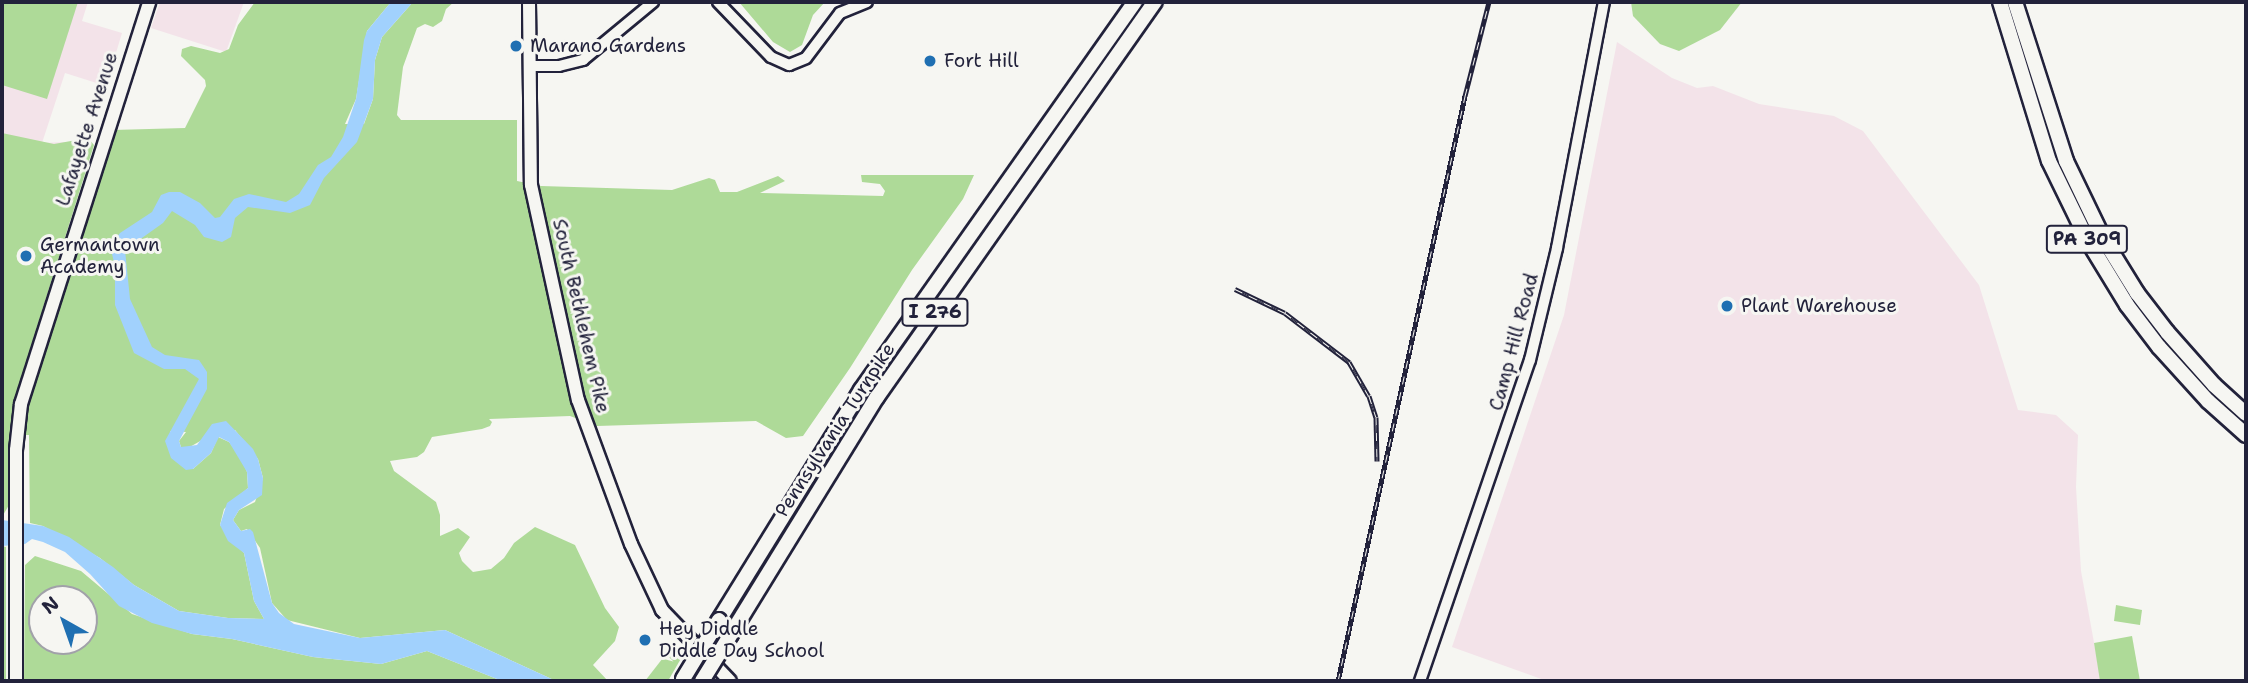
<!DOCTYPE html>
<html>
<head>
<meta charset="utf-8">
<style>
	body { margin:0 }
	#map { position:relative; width:2248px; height:683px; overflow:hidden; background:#f6f6f2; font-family:"Shantell Sans",sans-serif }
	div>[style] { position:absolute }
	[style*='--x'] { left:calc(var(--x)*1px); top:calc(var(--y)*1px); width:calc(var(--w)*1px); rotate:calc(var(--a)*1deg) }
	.built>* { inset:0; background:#f3e3e9 }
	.green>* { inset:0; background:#aeda98 }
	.water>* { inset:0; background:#a1d1fd }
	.stream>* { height:2.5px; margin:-1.25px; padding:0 1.25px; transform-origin:1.25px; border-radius:1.25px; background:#a1d1fd }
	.roads { filter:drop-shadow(2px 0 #22223b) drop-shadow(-2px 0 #22223b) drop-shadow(0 2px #22223b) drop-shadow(0 -2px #22223b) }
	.minor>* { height:10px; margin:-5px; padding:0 5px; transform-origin:5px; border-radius:5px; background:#f6f6f2 }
	.major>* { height:12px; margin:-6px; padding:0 6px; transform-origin:6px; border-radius:6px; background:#f6f6f2 }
	.highway>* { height:14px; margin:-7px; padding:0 7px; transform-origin:7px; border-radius:7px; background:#f6f6f2 }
	.rail>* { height:5px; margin-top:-2.5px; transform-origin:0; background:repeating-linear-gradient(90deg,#f6f6f2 0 8px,#22223b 0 16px); box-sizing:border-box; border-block:2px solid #22223b }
	.bridges { filter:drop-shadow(2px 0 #22223b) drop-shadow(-2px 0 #22223b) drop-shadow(0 2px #22223b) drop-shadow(0 -2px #22223b) }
	.highway-bridge>* { height:14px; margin:-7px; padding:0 7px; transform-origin:7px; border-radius:7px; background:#f6f6f2 }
	.dots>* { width:19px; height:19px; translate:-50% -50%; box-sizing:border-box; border:4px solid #f6f6f2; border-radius:50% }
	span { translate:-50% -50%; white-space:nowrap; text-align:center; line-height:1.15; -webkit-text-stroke:6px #f6f6f2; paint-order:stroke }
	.shield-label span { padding:2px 5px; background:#f6f6f2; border:2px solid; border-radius:5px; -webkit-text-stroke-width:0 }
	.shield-label { font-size:18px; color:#22223b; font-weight:700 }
	.poi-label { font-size:19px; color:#22223b }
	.left { translate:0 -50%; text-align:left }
	.street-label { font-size:19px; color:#22223b }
	.frame { position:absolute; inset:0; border:4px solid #22223b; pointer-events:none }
	.north { position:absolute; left:28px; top:585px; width:70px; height:70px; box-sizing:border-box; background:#f6f6f2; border:2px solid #a1a1a9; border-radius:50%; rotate:320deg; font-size:19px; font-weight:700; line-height:28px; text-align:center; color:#22223b }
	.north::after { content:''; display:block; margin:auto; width:24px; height:32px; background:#1f6fb2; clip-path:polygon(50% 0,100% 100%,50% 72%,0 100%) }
</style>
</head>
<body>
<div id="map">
	<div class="built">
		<div style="clip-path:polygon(2px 2px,88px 2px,82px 21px,122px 33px,106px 86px,65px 73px,42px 143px,88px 141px,2px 368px)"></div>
		<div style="clip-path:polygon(160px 2px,244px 2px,226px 52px,151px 28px)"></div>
		<div style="clip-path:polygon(1617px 42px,1672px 78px,1697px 88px,1713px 86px,1759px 104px,1834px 116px,1863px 131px,1979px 285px,2018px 410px,2056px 415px,2078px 435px,2076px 487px,2081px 571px,2101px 681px,1547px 681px,1452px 647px,1564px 315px)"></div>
	</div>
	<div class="green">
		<div style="clip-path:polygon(2px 2px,78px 2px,47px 99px,2px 85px)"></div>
		<div style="clip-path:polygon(255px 2px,391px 2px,367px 31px,356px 99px,345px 124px,364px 124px,373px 99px,375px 60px,382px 37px,413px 2px,454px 2px,446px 9px,442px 21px,433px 27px,425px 24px,417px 28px,403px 67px,397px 115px,401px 120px,517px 120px,517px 181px,541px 186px,672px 190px,709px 178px,715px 180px,720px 192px,737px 192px,778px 176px,785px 181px,760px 193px,883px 196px,885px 191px,880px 184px,862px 182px,861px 175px,974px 175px,963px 199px,912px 270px,850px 368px,803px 436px,786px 438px,756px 421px,597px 426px,570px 416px,489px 419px,492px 422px,490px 426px,482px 429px,432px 437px,424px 452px,417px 457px,390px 461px,394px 471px,436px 502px,440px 515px,440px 536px,458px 528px,470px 537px,459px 553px,462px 561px,473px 572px,491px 569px,504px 558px,514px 543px,535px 527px,575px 545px,605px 608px,619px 627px,615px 641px,593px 665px,608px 681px,556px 681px,445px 630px,360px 638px,287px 620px,272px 603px,260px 548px,247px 529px,241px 531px,233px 520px,239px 510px,255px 502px,263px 478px,258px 459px,235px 430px,202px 440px,188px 448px,181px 447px,179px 441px,186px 432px,170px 431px,193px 469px,211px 453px,218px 437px,229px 442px,240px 456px,247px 472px,248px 488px,224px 509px,220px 525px,244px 553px,254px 601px,264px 619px,228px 618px,179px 611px,134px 585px,100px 558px,43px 526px,30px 523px,29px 435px,23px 435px,23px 413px,113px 130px,185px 128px,206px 86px,205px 80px,181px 56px,182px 49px,191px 46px,220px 53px,229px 49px,238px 25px)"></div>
		<div style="clip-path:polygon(739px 2px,825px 2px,813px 15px,802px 45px,790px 52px,773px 42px)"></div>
		<div style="clip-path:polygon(1631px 2px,1742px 2px,1720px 30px,1679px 51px,1660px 44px,1633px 16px)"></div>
		<div style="clip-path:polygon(2px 133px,54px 144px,88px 138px,94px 145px,17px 391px,9px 445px,9px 505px,2px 517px)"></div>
		<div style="clip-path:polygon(2px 546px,6px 547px,6px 681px,2px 681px)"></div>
		<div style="clip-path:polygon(evenodd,35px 556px,81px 571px,132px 614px,192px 634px,232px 639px,313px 657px,381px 664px,427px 651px,502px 681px,24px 681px,25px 565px,35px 556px,42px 599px,84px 599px,84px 641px,42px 641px,42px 599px)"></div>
		<div style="clip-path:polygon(2116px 605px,2142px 610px,2140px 625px,2114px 621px)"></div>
		<div style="clip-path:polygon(2132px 636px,2140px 681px,2100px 681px,2094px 643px)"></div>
		<div style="clip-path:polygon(680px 651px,683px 655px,668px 681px,645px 681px,666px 654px)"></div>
	</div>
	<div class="water">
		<div style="clip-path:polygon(391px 2px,413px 2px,382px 37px,375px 60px,373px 99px,357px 142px,324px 178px,310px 205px,290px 213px,248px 207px,235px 218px,231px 237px,222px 242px,204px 237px,195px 225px,172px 211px,163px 223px,125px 250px,130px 299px,152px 347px,165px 355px,199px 360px,207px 372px,207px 389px,179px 441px,181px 447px,197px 445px,212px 424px,226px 421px,253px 449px,258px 459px,263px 478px,262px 495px,239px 510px,233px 520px,241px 531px,250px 529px,253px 532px,272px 603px,279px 613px,294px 624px,360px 638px,445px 630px,556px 681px,502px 681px,427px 651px,381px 664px,313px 657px,232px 639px,192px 634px,152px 623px,119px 606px,90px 574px,65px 552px,43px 542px,32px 539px,25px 544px,2px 546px,2px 520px,43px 526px,69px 537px,113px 567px,134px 585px,179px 611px,228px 618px,264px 619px,254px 601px,244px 553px,228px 541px,220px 525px,227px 503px,248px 488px,247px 472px,229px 442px,219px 437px,211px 453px,193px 469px,186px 470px,171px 458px,165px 441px,199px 379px,185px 369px,164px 369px,134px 353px,115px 305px,115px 266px,110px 246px,120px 233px,152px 212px,161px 195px,169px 192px,180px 192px,200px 203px,215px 218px,220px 217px,234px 199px,249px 194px,286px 202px,299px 194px,318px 165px,331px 157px,343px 137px,356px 99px,364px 40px,367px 31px)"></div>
	</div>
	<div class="stream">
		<div style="--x:2200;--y:2;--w:15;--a:0"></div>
	</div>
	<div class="roads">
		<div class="minor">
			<div style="--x:718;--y:2;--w:76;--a:46.1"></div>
			<div style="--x:771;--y:57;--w:20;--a:24"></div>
			<div style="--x:789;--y:65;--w:18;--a:-22"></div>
			<div style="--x:806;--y:58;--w:56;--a:-52.9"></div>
			<div style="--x:840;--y:13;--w:29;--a:-22"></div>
			<div style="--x:529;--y:66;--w:30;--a:0"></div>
			<div style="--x:559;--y:66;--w:25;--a:-14"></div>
			<div style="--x:583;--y:60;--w:91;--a:-39.6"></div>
			<div style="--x:1420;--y:681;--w:339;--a:-71.1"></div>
			<div style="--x:1530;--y:360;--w:115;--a:-76.4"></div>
			<div style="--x:1557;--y:248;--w:250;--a:-79.2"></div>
		</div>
		<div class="major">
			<div style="--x:529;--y:2;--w:183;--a:89.4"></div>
			<div style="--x:531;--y:185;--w:220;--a:77.7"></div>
			<div style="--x:578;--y:400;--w:153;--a:69.8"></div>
			<div style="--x:631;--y:544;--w:73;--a:64.8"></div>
			<div style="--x:662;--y:610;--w:98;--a:46.2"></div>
			<div style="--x:16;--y:681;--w:231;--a:-90"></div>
			<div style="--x:16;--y:450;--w:46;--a:-83.8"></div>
			<div style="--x:21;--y:404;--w:422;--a:-72.3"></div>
		</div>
		<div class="highway">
			<div style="--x:2000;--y:2;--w:166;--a:72.9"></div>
			<div style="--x:2049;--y:161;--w:89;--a:64"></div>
			<div style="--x:2088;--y:241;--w:75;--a:58.6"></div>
			<div style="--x:2127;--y:305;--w:53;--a:52.7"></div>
			<div style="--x:2159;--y:347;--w:73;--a:47.8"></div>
			<div style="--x:2208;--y:401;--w:51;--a:41.8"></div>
			<div style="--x:2015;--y:2;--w:167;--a:72.2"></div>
			<div style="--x:2066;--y:161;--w:85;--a:64.3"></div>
			<div style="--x:2103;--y:238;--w:65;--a:58.3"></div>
			<div style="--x:2137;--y:293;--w:49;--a:52.4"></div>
			<div style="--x:2167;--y:332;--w:71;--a:48.4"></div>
			<div style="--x:2214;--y:385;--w:43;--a:42.2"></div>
			<div style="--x:719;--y:620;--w:270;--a:-58.3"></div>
			<div style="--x:861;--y:390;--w:475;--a:-54.8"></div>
			<div style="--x:731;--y:634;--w:278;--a:-58.4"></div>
			<div style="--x:877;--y:397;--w:483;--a:-54.9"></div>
		</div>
	</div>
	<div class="rail">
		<div style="--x:1235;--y:289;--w:55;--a:25.6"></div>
		<div style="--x:1285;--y:313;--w:81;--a:37.4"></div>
		<div style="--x:1349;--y:362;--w:39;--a:60"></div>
		<div style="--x:1369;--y:396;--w:22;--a:72"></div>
		<div style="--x:1376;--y:417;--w:44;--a:88.7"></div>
		<div style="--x:1338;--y:681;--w:599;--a:-77.75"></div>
		<div style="--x:1465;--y:96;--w:97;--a:-75.7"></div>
	</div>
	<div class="bridges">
		<div class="highway-bridge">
			<div style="--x:683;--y:679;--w:69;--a:-58.6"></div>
			<div style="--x:702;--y:681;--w:55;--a:-58.3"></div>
		</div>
	</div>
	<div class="dots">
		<div style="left:516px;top:46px;background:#1f6fb2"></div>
		<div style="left:930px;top:61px;background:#1f6fb2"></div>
		<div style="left:26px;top:256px;background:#1f6fb2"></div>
		<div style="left:1727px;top:306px;background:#1f6fb2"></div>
		<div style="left:645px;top:640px;background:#1f6fb2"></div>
	</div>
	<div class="shield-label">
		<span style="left:2087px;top:239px">PA 309</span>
		<span style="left:935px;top:312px">I 276</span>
	</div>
	<div class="poi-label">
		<span class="left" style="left:530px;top:46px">Marano Gardens</span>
		<span class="left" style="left:944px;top:61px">Fort Hill</span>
		<span class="left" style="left:40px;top:256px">Germantown<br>Academy</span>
		<span class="left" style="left:1741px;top:306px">Plant Warehouse</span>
		<span class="left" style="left:659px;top:640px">Hey Diddle<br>Diddle Day School</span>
	</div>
	<div class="street-label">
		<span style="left:87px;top:129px;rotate:-72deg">Lafayette Avenue</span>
		<span style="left:581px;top:316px;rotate:77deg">South Bethlehem Pike</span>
		<span style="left:1514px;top:342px;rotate:-75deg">Camp Hill Road</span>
		<span style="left:835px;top:430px;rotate:-57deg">Pennsylvania Turnpike</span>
	</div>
	<div class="frame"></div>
	<div class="north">N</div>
</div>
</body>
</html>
